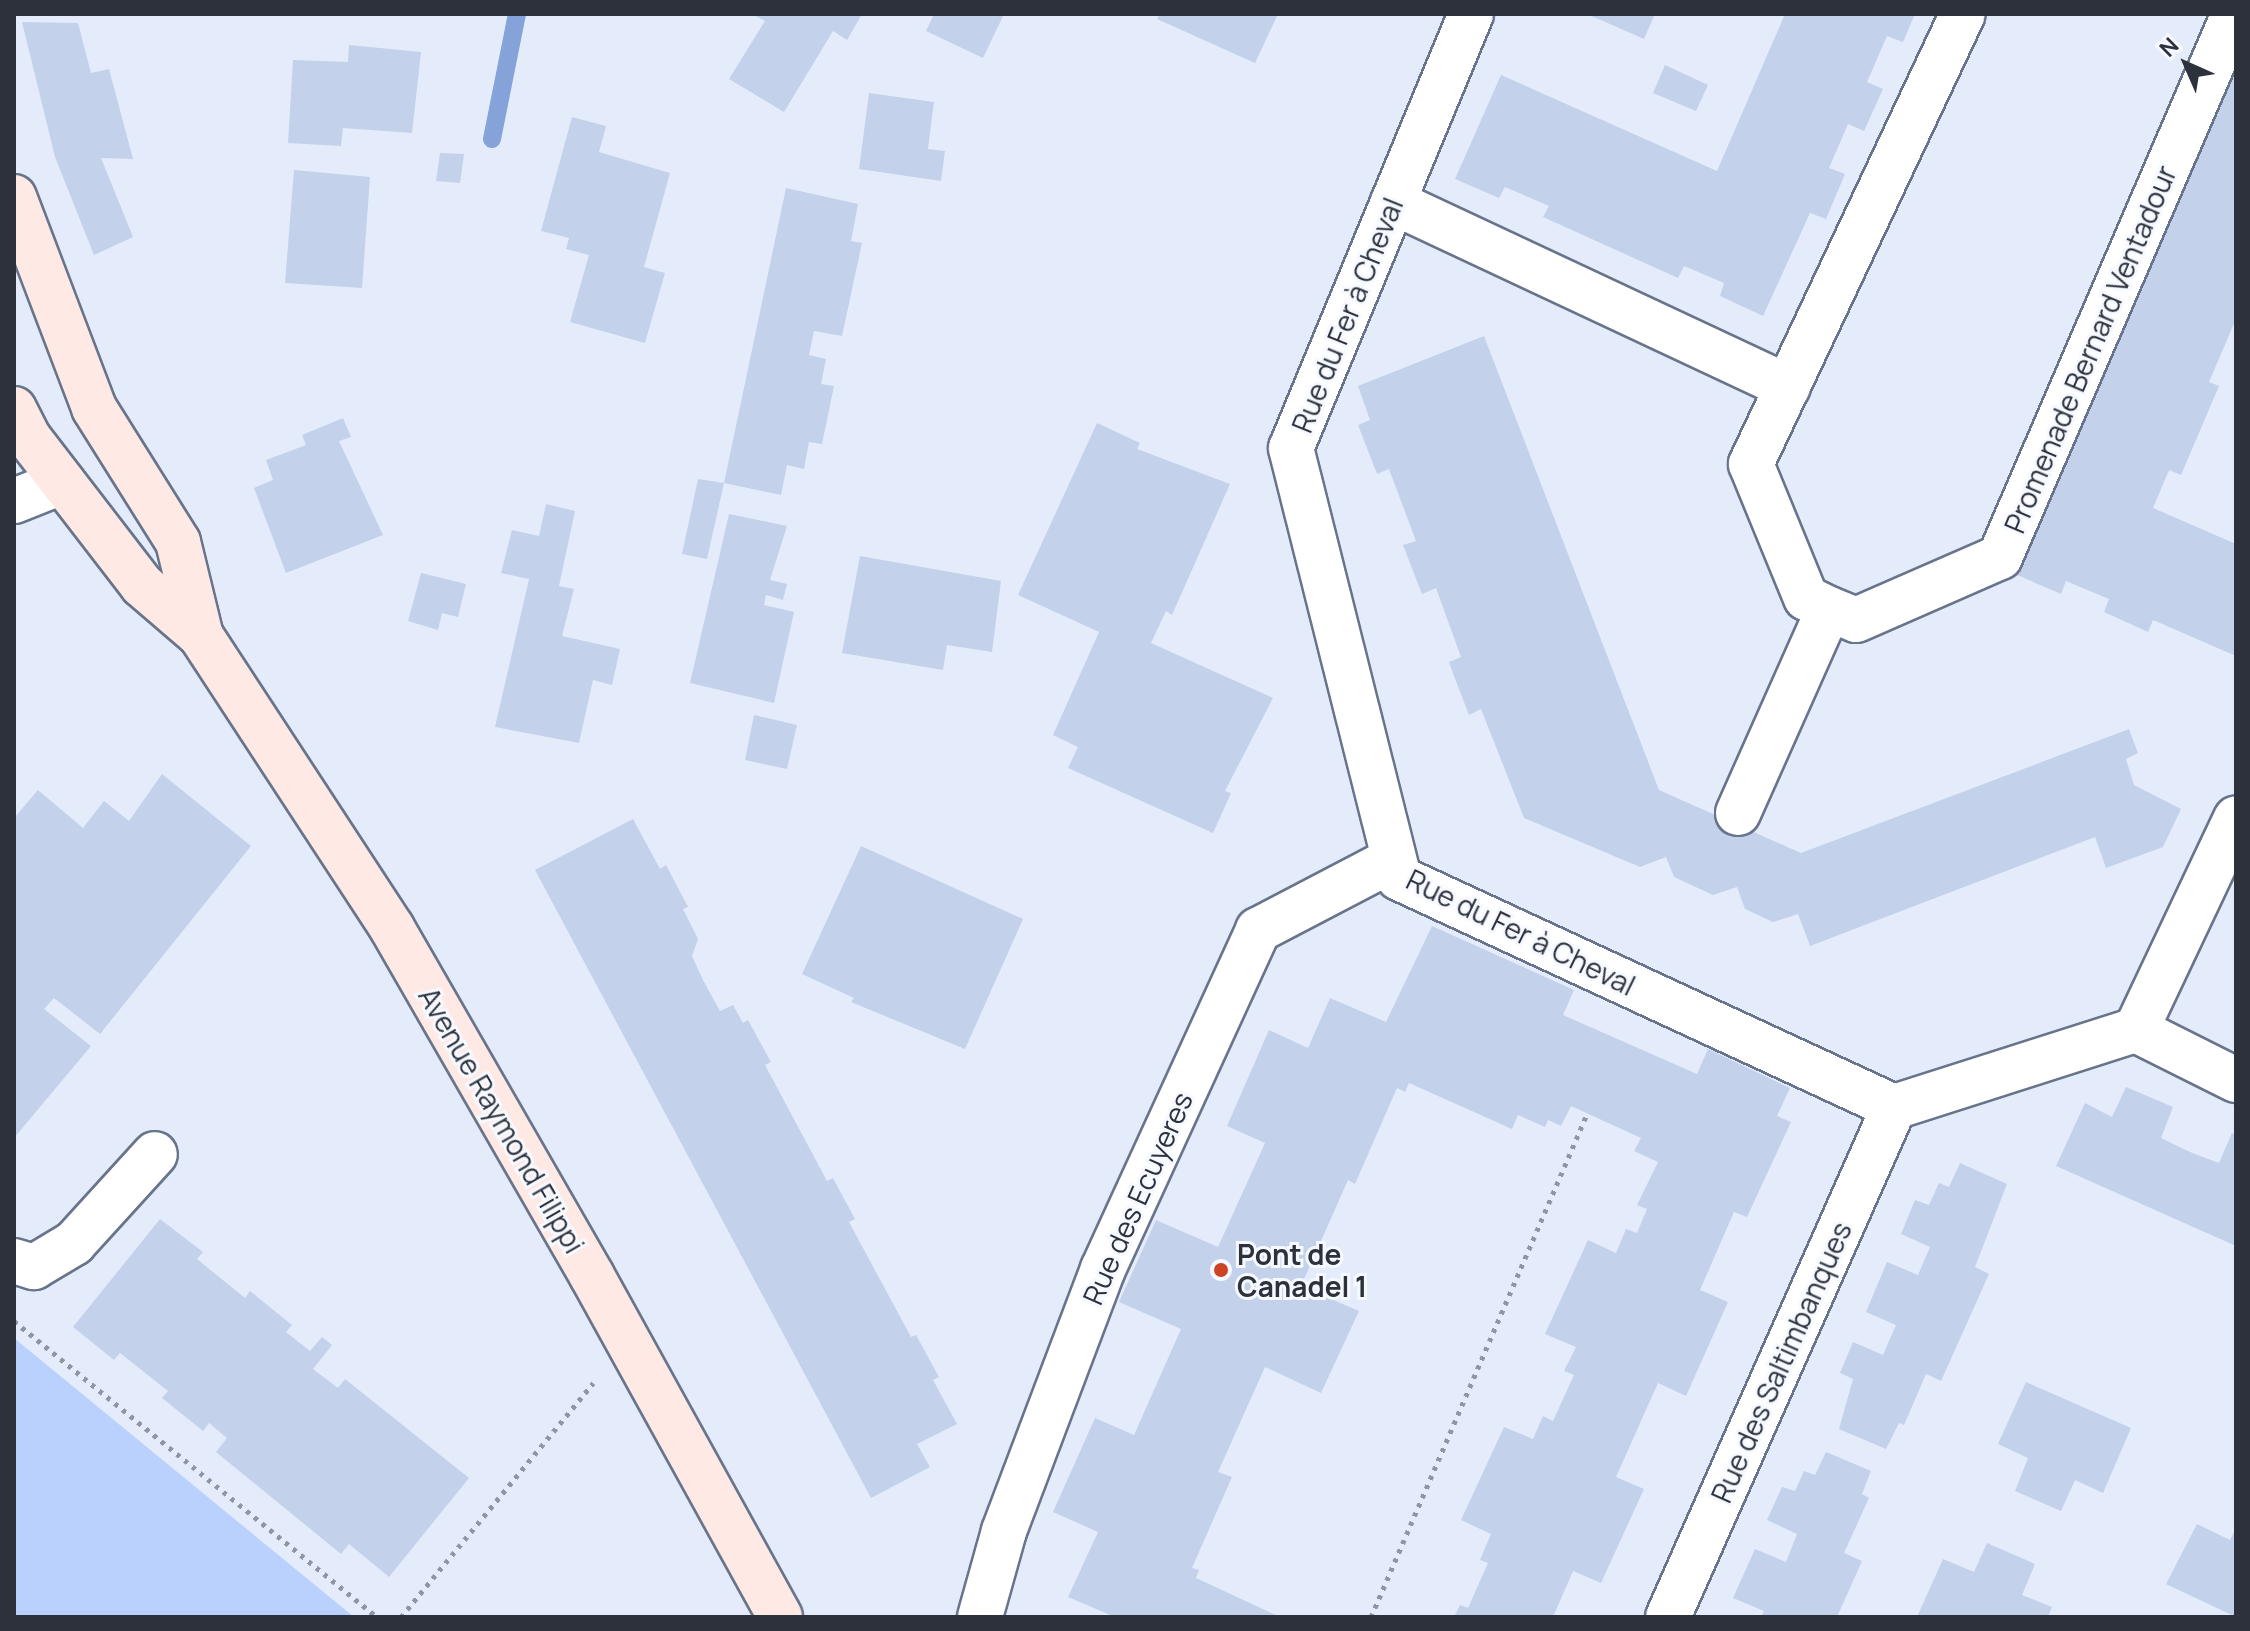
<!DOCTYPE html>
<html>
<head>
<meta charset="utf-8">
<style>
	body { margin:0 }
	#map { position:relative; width:2250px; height:1631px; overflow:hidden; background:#e4ecfc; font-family:Manrope,sans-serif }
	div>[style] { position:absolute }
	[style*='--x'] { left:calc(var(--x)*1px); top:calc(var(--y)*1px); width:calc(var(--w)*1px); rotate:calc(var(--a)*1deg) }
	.green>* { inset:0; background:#bad1fd }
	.stream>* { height:18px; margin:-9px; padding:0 9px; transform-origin:9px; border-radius:9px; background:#86a3d9 }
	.building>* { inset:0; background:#c3d1ea }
	.path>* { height:5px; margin-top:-2.5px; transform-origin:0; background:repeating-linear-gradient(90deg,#8f96a3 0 4px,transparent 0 10px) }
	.roads { filter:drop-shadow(2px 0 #68748b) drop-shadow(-2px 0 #68748b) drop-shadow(0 2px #68748b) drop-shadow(0 -2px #68748b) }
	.pedestrian>* { height:44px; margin:-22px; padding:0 22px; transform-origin:22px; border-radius:22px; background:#fff }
	.minor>* { height:44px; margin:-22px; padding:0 22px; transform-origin:22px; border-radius:22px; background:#fff }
	.secondary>* { height:44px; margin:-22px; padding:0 22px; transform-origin:22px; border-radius:22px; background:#ffe9e4 }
	.dots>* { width:22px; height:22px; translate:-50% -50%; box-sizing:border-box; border:4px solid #f6f9ff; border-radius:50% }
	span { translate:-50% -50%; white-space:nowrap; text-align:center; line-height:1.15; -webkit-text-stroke:6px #f6f9ff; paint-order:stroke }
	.street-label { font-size:28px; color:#2c313b }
	.poi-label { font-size:28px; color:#2c313b; font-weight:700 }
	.left { translate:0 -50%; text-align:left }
	.frame { position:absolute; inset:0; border:16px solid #2c313b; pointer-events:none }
	.north { position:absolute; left:2146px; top:24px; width:80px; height:80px; -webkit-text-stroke:6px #f6f9ff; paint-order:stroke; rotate:315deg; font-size:22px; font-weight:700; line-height:32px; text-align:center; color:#2c313b }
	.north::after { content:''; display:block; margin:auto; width:28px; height:36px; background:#2c313b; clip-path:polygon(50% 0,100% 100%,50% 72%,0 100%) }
</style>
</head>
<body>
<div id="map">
	<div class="green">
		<div style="clip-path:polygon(14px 1338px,354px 1617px,14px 1617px)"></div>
	</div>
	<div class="stream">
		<div style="--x:492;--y:139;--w:127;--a:-78.7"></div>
	</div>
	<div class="building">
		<div style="clip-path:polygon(752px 14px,862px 14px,847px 40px,833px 31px,784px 112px,729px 79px,765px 21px)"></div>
		<div style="clip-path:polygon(934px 14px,1004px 14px,983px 58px,926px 31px)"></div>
		<div style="clip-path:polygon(1160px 14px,1278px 14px,1255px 63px,1157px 19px)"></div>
		<div style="clip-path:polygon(1587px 14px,1655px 14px,1644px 39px)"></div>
		<div style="clip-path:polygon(1785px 14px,1915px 14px,1903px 42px,1887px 36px,1867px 82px,1883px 89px,1864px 131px,1848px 124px,1829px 168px,1845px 174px,1826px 219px,1810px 213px,1763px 316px,1720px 296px,1724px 283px,1684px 266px,1678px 278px,1543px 217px,1549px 206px,1505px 187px,1499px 198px,1455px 179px,1501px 75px,1717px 171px)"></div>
		<div style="clip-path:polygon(22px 22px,78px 23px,91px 73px,109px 69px,133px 159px,101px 158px,133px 237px,94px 255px,55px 157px)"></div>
		<div style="clip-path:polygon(349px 45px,421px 52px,412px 133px,343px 128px,341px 146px,288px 143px,293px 60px,348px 62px)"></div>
		<div style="clip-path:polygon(1665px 65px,1708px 85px,1696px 111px,1653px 93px)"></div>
		<div style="clip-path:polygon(2236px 69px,2236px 319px,2209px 382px,2219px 386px,2181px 475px,2169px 470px,2153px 508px,2236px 544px,2236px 656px,2153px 620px,2148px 632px,2104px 612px,2109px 599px,2066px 581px,2061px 594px,2015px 574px)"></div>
		<div style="clip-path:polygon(869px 93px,934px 102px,928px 149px,945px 151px,941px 181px,859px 169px)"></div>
		<div style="clip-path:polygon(572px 117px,606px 126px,599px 152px,670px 173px,644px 267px,665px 273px,645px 343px,570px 322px,589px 255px,566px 249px,569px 238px,541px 231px)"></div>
		<div style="clip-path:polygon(440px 153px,464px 154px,460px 183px,436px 181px)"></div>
		<div style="clip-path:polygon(294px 170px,370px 177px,362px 288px,285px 283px)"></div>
		<div style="clip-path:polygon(786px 188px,858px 204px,851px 241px,862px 243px,842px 336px,814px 331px,809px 355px,826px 359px,821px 384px,834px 386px,822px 444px,809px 442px,804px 469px,787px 465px,781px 495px,724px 483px)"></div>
		<div style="clip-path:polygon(1484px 336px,1659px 790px,1801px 853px,2129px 729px,2138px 753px,2126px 759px,2134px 785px,2181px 809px,2163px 847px,2106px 868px,2095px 837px,1810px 946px,1798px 914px,1773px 922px,1745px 909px,1737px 887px,1713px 895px,1674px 877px,1666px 857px,1640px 867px,1524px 818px,1481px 709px,1469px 715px,1454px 676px,1449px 662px,1461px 657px,1436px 588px,1422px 594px,1403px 545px,1416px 541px,1389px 469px,1377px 474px,1358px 425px,1370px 420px,1358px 386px)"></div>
		<div style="clip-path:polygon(343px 418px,351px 437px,339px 441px,383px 535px,286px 573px,254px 488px,273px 480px,266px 460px,306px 445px,302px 435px)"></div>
		<div style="clip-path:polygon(1097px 423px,1140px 443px,1137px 449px,1230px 484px,1172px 615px,1166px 611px,1151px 643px,1273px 698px,1225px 791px,1231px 793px,1213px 833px,1068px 768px,1078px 747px,1053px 735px,1099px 632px,1018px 595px)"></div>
		<div style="clip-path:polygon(698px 479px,724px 483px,707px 559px,682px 554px)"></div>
		<div style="clip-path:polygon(546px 504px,575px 511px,559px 586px,574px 589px,562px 636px,620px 649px,612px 685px,593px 680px,579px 743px,495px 727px,529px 579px,501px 573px,512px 530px,539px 536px)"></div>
		<div style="clip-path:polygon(729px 514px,787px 526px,770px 580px,787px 584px,783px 600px,766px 595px,764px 605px,794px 612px,774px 703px,690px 683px)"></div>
		<div style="clip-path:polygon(860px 556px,1001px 581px,992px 652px,947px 645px,943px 670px,842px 653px)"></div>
		<div style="clip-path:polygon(421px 573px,466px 584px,458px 617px,442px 613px,438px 630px,408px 621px)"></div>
		<div style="clip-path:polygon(754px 715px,797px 725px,787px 769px,745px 760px)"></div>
		<div style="clip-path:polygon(162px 774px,251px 846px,100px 1034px,54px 998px,44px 1009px,91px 1046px,14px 1138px,14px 818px,38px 790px,83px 828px,104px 801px,129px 821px)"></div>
		<div style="clip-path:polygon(633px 819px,660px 869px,666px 865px,688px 907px,683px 909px,698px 939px,692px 956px,703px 980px,720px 1011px,733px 1005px,743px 1023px,748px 1020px,771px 1062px,765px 1065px,827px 1181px,833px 1178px,855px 1219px,849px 1222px,911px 1337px,916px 1335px,939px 1377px,933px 1380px,957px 1424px,917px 1444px,930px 1467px,871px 1498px,535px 870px)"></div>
		<div style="clip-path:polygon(861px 846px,1023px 919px,965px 1049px,851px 1002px,854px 998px,802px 974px)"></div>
		<div style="clip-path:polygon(1432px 926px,1574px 990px,1563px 1015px,1697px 1074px,1708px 1049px,1790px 1088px,1777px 1116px,1791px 1122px,1747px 1217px,1734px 1212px,1700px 1290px,1728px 1302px,1686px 1396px,1658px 1383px,1616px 1477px,1644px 1489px,1601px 1583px,1573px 1571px,1553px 1617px,1454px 1617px,1460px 1605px,1468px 1608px,1488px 1563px,1480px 1560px,1491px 1534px,1461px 1520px,1504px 1427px,1533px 1439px,1543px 1416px,1553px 1421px,1574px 1375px,1564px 1371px,1576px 1347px,1545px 1334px,1588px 1240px,1616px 1253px,1626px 1229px,1637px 1233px,1647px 1209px,1637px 1205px,1658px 1162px,1634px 1151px,1641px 1138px,1571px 1106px,1561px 1126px,1548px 1120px,1545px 1127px,1518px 1115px,1512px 1129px,1409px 1083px,1405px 1092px,1397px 1088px,1355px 1184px,1348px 1180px,1301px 1286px,1359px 1311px,1321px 1393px,1265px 1367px,1218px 1472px,1232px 1477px,1192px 1568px,1199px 1570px,1196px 1578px,1280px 1617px,1115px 1617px,1068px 1597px,1098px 1532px,1053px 1512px,1095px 1418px,1134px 1435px,1181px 1329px,1119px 1302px,1156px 1220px,1218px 1247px,1265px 1143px,1227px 1126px,1269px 1030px,1308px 1048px,1330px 998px,1386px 1022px)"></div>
		<div style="clip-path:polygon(2126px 1087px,2173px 1107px,2161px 1138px,2190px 1152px,2219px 1163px,2232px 1133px,2236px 1135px,2236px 1246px,2056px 1166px,2085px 1103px,2112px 1117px)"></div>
		<div style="clip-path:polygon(1960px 1163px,2007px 1184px,1975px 1267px,1989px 1274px,1941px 1381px,1926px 1374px,1904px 1425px,1899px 1423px,1886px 1449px,1839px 1429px,1853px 1379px,1840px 1373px,1853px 1342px,1883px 1355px,1896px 1325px,1866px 1312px,1887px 1262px,1918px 1275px,1930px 1247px,1901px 1234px,1915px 1200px,1929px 1205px,1939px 1183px,1949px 1187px)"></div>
		<div style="clip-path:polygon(160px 1219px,203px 1252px,197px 1259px,245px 1298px,250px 1291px,292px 1325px,286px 1332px,310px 1351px,322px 1337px,332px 1345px,313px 1369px,338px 1388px,345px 1379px,469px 1478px,389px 1577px,349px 1544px,341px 1554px,216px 1452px,227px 1438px,209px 1423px,203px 1431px,162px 1398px,168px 1391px,120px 1353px,114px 1360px,73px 1327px)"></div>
		<div style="clip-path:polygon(2026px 1382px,2131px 1428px,2103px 1493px,2075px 1480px,2061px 1511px,2015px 1491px,2028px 1458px,1998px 1444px)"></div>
		<div style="clip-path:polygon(1826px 1452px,1871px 1471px,1862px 1494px,1869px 1498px,1844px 1553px,1862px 1561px,1837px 1617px,1761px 1617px,1764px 1611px,1733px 1598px,1755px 1549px,1786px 1562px,1797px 1534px,1767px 1520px,1782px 1487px,1795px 1491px,1804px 1471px,1815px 1475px)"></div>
		<div style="clip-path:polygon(2197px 1524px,2230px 1540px,2236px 1528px,2236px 1617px,2166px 1584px)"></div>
		<div style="clip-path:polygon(1987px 1543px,2035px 1564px,2022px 1595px,2052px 1607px,2048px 1617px,1917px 1617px,1943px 1559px,1974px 1572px)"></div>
	</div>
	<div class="path">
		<div style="--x:14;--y:1321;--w:468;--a:39.2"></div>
		<div style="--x:401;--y:1617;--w:303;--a:-50.6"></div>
		<div style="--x:1371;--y:1617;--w:547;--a:-66.76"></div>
	</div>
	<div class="roads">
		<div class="pedestrian">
			<div style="--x:1393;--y:202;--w:436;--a:25.1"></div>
			<div style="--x:1829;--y:609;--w:29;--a:22"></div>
			<div style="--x:1856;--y:620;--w:157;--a:-23.6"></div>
			<div style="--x:2000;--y:557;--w:591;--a:-66.69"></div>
			<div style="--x:1738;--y:813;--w:223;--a:-66"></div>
			<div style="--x:1829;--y:609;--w:25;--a:-154"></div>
			<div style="--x:1806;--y:598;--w:145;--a:-112.3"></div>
			<div style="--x:1751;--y:464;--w:497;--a:-64.8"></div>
		</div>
		<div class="minor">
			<div style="--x:1471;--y:14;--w:470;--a:112.5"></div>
			<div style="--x:1291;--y:448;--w:443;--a:75.9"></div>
			<div style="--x:1399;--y:878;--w:545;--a:24.83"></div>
			<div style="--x:1894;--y:1107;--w:254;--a:-17.7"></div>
			<div style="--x:2136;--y:1030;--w:234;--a:-64.7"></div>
			<div style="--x:14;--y:501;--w:52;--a:-21.6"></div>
			<div style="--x:2136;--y:1030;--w:112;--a:26.6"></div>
			<div style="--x:14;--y:1261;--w:21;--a:17"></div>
			<div style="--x:34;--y:1267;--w:47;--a:-31"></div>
			<div style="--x:74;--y:1243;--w:120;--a:-47.7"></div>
			<div style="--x:980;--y:1617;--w:89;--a:-74.4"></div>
			<div style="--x:1004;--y:1531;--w:280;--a:-69.3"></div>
			<div style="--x:1103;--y:1269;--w:373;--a:-65.4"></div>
			<div style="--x:1258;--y:930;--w:153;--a:-27.6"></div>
			<div style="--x:1668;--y:1617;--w:558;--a:-66.1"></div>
		</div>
		<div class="secondary">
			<div style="--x:14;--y:197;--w:226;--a:69.2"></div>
			<div style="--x:94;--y:408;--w:158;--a:57.9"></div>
			<div style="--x:178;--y:542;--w:97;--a:76.3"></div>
			<div style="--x:14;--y:409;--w:31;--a:63"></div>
			<div style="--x:28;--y:437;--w:187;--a:52.4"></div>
			<div style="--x:142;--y:585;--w:78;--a:40.8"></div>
			<div style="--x:201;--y:636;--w:349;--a:56.8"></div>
			<div style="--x:392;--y:928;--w:401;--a:60.1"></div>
			<div style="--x:592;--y:1276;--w:389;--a:61.1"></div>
		</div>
	</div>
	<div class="dots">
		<div style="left:1221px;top:1270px;background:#cd4324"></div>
	</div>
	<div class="street-label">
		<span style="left:1347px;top:315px;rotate:-68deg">Rue du Fer à Cheval</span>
		<span style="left:2090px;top:349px;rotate:-67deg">Promenade Bernard Ventadour</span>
		<span style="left:1521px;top:932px;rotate:26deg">Rue du Fer à Cheval</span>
		<span style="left:502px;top:1120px;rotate:60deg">Avenue Raymond Filippi</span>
		<span style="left:1137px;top:1198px;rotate:-66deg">Rue des Ecuyeres</span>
		<span style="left:1781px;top:1362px;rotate:-66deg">Rue des Saltimbanques</span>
	</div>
	<div class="poi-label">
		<span class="left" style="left:1237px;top:1270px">Pont de<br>Canadel 1</span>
	</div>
	<div class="frame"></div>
	<div class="north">N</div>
</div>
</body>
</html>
